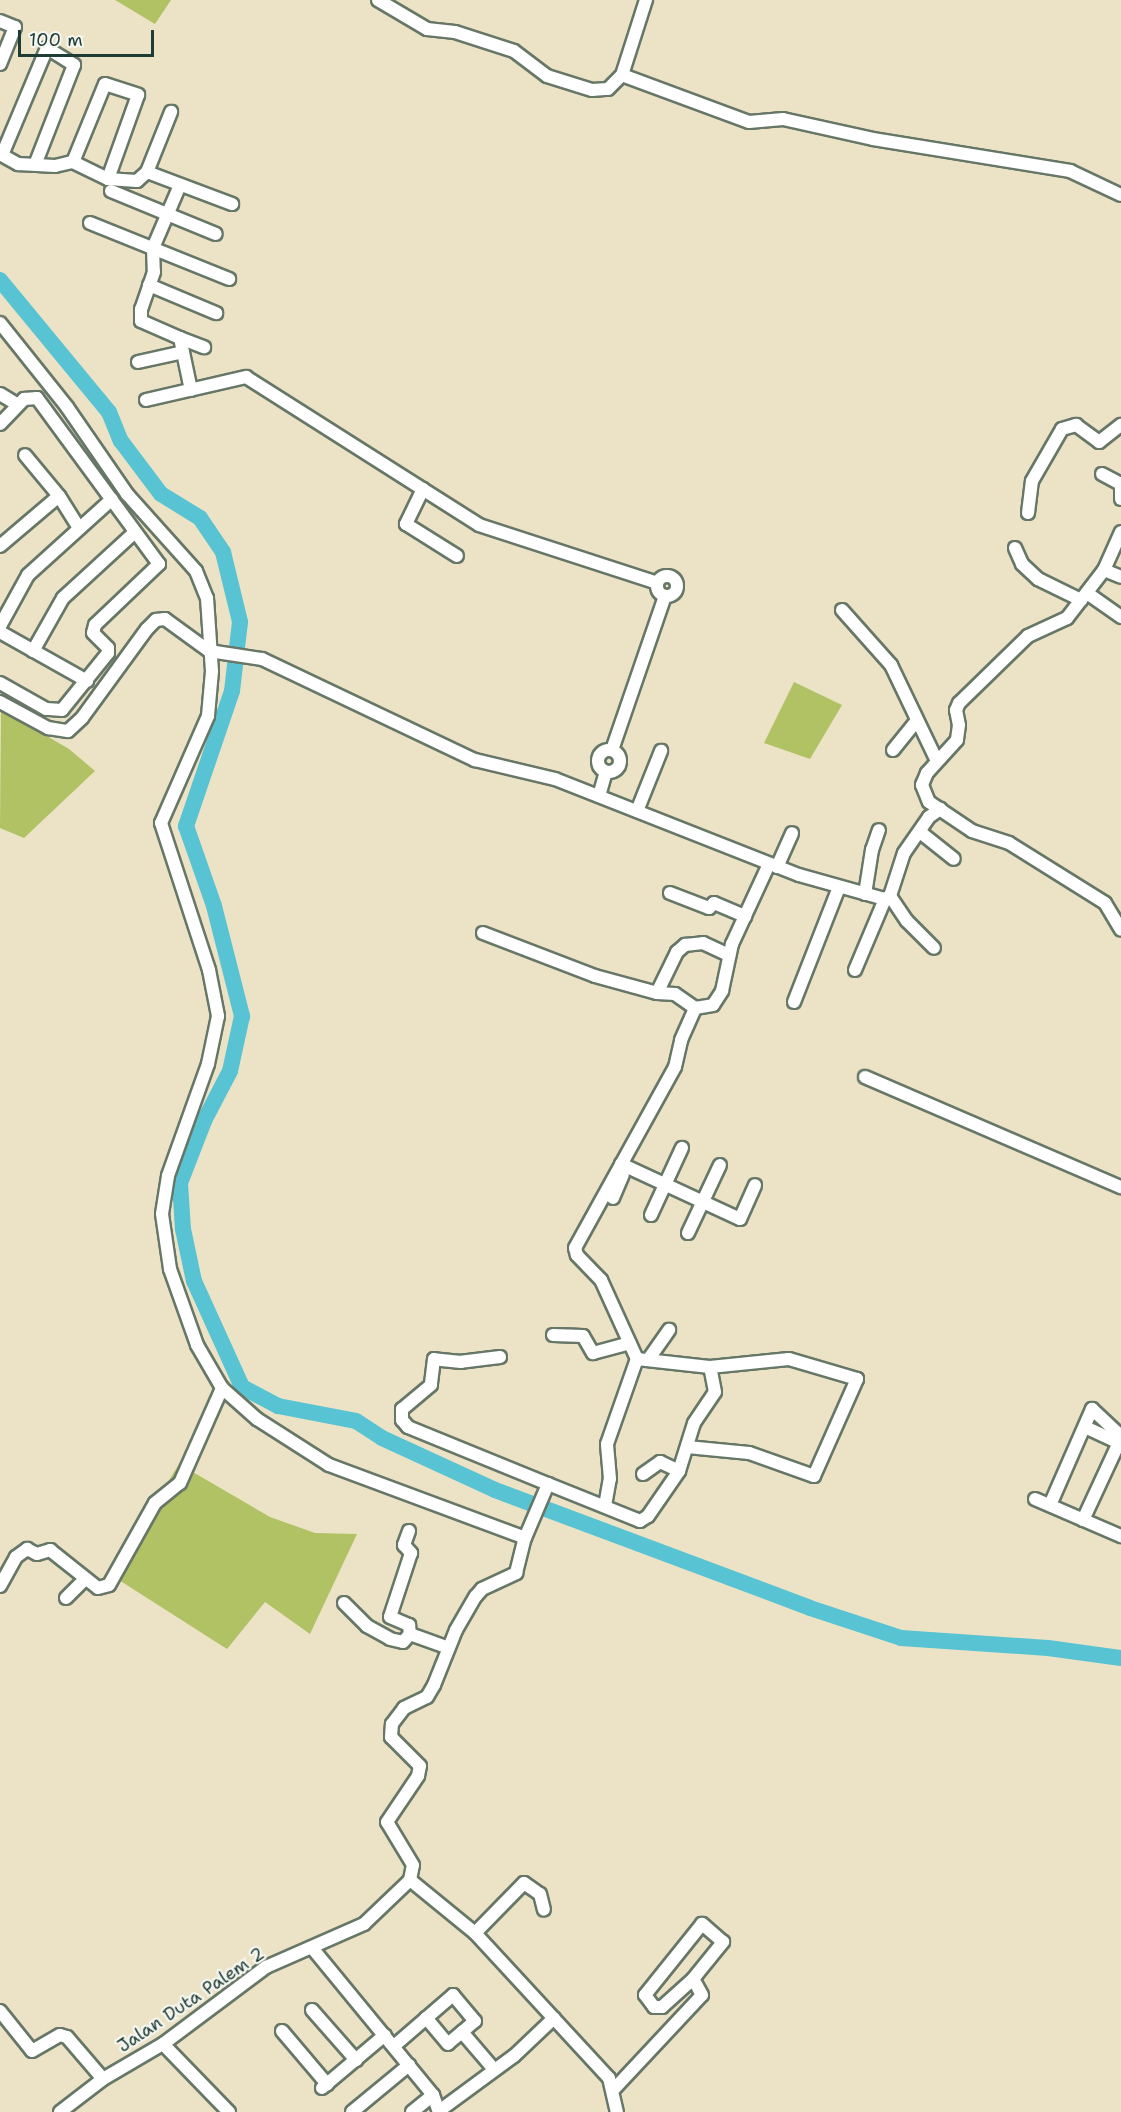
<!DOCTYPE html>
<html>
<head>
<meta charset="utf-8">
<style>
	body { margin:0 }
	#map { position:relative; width:1121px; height:2112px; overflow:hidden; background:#ece3c6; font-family:"Shantell Sans",sans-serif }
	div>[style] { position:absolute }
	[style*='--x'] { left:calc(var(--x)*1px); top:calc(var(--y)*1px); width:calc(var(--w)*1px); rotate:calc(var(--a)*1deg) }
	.green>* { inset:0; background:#b1c265 }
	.river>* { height:16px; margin:-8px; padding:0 8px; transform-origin:8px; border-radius:8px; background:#58c3d3 }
	.roads { filter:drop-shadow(2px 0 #677767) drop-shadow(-2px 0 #677767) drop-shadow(0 2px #677767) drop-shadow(0 -2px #677767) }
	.minor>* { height:12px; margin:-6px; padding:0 6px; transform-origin:6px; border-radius:6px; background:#fff }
	.minor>.ring { margin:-6px; padding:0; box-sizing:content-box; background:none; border:12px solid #fff; border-radius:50% }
	span { translate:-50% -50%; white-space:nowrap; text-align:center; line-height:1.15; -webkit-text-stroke:4.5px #f6f6f2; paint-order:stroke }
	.street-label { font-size:18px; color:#1f3d34 }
	.scale { position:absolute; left:18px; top:30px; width:136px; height:27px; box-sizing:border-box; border:3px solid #1f3d34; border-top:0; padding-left:8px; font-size:18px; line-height:21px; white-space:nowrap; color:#1f3d34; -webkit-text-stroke:4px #f6f6f2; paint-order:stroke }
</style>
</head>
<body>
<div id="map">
	<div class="green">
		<div style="clip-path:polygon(115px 0,171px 0,155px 24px)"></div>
		<div style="clip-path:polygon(794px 682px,842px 705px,810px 759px,764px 743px)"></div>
		<div style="clip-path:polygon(1px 709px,69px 749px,95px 771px,24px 838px,0 828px)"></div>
		<div style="clip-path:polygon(179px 1464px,270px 1517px,315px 1533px,357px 1534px,310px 1634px,265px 1602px,227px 1649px,111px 1575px)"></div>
	</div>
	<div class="river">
		<div style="--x:0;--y:280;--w:171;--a:50.5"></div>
		<div style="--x:109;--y:412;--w:31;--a:68"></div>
		<div style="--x:121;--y:441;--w:66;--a:53"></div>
		<div style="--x:161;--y:494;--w:46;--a:31.6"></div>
		<div style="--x:200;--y:518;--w:41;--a:55.9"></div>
		<div style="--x:223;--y:552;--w:72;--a:76.3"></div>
		<div style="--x:240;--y:622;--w:69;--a:96.6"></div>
		<div style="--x:232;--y:691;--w:143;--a:108.8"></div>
		<div style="--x:186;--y:826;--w:85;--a:70.7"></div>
		<div style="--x:214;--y:906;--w:114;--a:75.7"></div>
		<div style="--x:242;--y:1016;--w:56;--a:102.3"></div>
		<div style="--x:230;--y:1071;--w:56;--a:117.5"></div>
		<div style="--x:204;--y:1121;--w:66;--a:111.2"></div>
		<div style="--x:180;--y:1183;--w:46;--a:86.3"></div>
		<div style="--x:183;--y:1229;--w:53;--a:78.1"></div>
		<div style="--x:194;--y:1281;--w:116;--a:65.6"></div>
		<div style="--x:242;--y:1387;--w:41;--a:27.8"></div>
		<div style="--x:278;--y:1406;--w:79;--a:10.9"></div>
		<div style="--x:356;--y:1421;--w:31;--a:33"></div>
		<div style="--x:382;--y:1438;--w:124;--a:24.7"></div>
		<div style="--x:495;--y:1490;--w:336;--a:20.5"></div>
		<div style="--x:810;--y:1608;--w:96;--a:18.2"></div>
		<div style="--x:901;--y:1638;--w:147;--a:3.9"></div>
		<div style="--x:1048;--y:1648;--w:74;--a:7.8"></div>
	</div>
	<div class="roads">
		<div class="minor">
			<div style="--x:378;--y:0;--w:57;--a:30.6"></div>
			<div style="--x:427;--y:29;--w:28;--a:6"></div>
			<div style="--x:455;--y:32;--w:62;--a:17.9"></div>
			<div style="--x:514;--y:51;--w:41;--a:37.1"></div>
			<div style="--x:547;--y:76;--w:47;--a:17.3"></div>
			<div style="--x:592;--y:90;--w:16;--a:-4"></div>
			<div style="--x:608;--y:89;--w:20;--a:-45"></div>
			<div style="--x:622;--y:75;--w:135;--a:20.3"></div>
			<div style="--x:749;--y:122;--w:34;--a:-5"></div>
			<div style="--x:783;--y:119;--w:92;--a:12.5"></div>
			<div style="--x:873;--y:139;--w:200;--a:9.2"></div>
			<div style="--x:1070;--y:171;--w:56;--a:25.2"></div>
			<div style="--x:0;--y:21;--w:16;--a:22"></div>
			<div style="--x:15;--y:27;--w:40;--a:112"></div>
			<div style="--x:622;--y:75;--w:79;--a:-72.3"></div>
			<div style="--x:0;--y:154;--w:21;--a:29"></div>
			<div style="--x:18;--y:164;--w:37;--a:3"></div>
			<div style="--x:55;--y:166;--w:18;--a:-13"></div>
			<div style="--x:73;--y:162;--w:39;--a:26"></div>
			<div style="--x:108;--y:179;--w:29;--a:4"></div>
			<div style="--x:137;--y:181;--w:13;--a:-42"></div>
			<div style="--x:147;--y:172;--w:91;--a:20.6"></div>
			<div style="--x:2;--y:155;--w:116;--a:-67.2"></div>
			<div style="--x:47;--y:48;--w:32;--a:32"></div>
			<div style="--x:74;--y:65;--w:107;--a:111.3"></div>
			<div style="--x:73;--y:162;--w:84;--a:-67.7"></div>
			<div style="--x:105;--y:84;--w:35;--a:18"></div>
			<div style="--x:138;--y:95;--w:89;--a:109.7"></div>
			<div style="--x:147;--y:172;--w:65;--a:-68.2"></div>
			<div style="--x:180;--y:185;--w:69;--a:113.2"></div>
			<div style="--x:153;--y:248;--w:24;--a:88"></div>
			<div style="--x:154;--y:272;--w:39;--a:109"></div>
			<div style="--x:141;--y:309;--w:12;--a:90"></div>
			<div style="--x:141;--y:321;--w:43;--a:23.6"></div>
			<div style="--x:180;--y:338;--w:53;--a:78.1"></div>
			<div style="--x:111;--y:191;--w:113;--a:22.3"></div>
			<div style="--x:90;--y:223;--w:150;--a:21.9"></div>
			<div style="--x:149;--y:285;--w:73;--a:22.7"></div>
			<div style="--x:0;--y:323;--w:107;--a:51.4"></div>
			<div style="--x:67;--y:407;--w:106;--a:55.4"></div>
			<div style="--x:127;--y:494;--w:103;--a:48.1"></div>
			<div style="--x:196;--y:571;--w:29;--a:68"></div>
			<div style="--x:207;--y:598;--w:73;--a:86.1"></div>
			<div style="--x:212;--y:671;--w:45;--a:95.1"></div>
			<div style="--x:208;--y:716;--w:117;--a:113.7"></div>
			<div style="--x:161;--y:823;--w:155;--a:71.9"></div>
			<div style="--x:209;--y:970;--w:47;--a:78.9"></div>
			<div style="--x:218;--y:1016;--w:49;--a:101.8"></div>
			<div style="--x:208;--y:1064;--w:119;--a:109.7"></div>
			<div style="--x:168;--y:1176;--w:38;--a:99"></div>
			<div style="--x:162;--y:1214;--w:56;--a:81.7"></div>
			<div style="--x:170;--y:1269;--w:81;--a:70.4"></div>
			<div style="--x:197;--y:1345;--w:50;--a:59.8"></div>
			<div style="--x:222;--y:1388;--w:47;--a:41.5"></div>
			<div style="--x:257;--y:1419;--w:85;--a:32.6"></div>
			<div style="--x:329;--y:1465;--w:209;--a:20.4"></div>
			<div style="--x:180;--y:338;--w:26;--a:21"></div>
			<div style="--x:138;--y:362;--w:46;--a:-12.5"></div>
			<div style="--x:0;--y:394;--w:21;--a:31"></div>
			<div style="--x:146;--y:400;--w:103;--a:-13"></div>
			<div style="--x:246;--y:377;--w:276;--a:32.4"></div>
			<div style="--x:479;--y:525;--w:187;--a:18"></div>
			<div style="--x:0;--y:424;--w:35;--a:-46"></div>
			<div style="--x:24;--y:399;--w:13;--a:-4"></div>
			<div style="--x:37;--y:398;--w:206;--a:53.7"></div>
			<div style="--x:159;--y:564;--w:88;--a:136.4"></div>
			<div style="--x:95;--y:625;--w:8;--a:104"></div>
			<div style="--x:93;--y:633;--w:21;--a:45"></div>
			<div style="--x:108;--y:648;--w:5;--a:90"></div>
			<div style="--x:108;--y:653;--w:73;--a:128.9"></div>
			<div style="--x:62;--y:710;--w:16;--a:-176"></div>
			<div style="--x:46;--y:709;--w:53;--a:-150.5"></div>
			<div style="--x:1102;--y:474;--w:21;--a:28"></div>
			<div style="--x:1121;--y:485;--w:14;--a:90"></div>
			<div style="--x:423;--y:489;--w:39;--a:116"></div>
			<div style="--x:406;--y:524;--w:60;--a:32.1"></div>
			<div style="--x:59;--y:496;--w:38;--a:58"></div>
			<div style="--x:1028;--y:513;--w:32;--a:-83"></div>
			<div style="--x:1032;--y:481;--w:60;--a:-60"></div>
			<div style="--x:1062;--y:429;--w:15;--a:-16"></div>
			<div style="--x:1076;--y:425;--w:29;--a:36"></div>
			<div style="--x:1099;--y:442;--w:28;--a:-38"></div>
			<div style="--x:1121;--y:532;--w:42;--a:114.1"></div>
			<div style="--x:1104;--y:570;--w:61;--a:127.6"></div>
			<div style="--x:1067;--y:618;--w:43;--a:155.2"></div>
			<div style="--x:1028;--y:636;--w:96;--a:135.8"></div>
			<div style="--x:959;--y:703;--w:8;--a:113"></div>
			<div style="--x:956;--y:710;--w:15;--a:79"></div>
			<div style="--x:959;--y:725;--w:15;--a:98"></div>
			<div style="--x:957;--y:740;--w:45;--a:132.3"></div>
			<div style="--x:927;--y:773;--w:13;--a:113"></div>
			<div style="--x:922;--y:785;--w:18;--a:68"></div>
			<div style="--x:929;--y:802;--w:52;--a:34"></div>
			<div style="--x:972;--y:831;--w:39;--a:18"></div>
			<div style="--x:1009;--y:843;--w:113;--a:32"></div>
			<div style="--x:1105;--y:903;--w:31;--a:59"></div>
			<div style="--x:0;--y:546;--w:77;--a:-40.3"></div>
			<div style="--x:59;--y:496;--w:53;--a:-129.7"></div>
			<div style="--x:1015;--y:548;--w:17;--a:66"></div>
			<div style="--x:1022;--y:564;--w:22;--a:43"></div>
			<div style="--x:1038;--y:579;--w:48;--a:26"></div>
			<div style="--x:1104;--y:570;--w:18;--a:22"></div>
			<div class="ring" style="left:657px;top:576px;width:8px;height:8px"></div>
			<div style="--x:1087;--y:593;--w:42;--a:35.2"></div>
			<div style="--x:842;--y:610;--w:74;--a:48.3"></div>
			<div style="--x:891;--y:665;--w:106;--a:64.4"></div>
			<div style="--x:0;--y:626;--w:58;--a:-61.2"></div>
			<div style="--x:28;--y:575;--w:113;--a:-42.1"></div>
			<div style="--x:0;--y:632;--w:100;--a:29.4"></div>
			<div style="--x:33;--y:651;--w:61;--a:-60.5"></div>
			<div style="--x:63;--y:598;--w:96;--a:-42.5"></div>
			<div style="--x:0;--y:702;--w:55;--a:28.4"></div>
			<div style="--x:48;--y:728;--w:20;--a:9"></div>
			<div style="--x:68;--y:731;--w:19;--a:-43"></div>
			<div style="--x:82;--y:718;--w:110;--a:-53.9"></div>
			<div style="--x:147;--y:629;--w:13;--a:-45"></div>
			<div style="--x:156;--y:620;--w:9;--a:-6"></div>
			<div style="--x:165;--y:619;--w:54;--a:36"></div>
			<div style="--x:209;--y:651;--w:54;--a:8.6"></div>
			<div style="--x:262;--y:659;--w:236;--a:25.4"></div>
			<div style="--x:475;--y:760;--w:82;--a:13.4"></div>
			<div style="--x:555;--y:779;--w:262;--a:21.5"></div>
			<div style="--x:799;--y:875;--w:89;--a:15.6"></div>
			<div style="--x:885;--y:899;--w:6;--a:-31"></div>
			<div style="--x:890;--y:896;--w:45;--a:-72"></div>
			<div style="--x:904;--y:853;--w:44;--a:-55.2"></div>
			<div style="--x:929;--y:817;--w:14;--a:-36"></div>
			<div class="ring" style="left:598px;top:750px;width:10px;height:10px"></div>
			<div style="--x:612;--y:750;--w:163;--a:-71"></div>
			<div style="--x:893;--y:750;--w:36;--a:-51"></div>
			<div style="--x:599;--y:796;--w:25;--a:-74"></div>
			<div style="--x:637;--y:811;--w:65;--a:-68.2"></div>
			<div style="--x:920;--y:832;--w:43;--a:38.5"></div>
			<div style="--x:777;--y:867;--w:37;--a:-66"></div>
			<div style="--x:670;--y:893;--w:42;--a:21"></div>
			<div style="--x:709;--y:908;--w:7;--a:-45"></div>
			<div style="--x:714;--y:903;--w:34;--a:23"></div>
			<div style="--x:865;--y:894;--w:45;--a:-81"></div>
			<div style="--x:872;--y:850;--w:21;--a:-71"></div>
			<div style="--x:890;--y:896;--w:30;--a:56"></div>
			<div style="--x:907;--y:921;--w:38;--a:45"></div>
			<div style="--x:483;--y:933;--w:120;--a:21"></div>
			<div style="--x:595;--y:976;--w:64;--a:15.3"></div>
			<div style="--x:657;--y:993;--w:18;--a:3"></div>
			<div style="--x:675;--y:994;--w:24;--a:35"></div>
			<div style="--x:855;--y:970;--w:77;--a:-67.1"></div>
			<div style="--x:657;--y:993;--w:46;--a:-64"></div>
			<div style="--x:677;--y:952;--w:11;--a:-41"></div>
			<div style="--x:685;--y:945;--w:18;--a:-6"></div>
			<div style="--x:703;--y:943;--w:29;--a:25"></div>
			<div style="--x:794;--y:1002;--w:123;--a:-68.6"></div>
			<div style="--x:865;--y:1077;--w:279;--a:23.3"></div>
			<div style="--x:621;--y:1164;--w:131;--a:24.8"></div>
			<div style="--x:740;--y:1219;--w:37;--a:-66"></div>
			<div style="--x:613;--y:1198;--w:25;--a:-67"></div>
			<div style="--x:651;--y:1215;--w:74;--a:-65.2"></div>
			<div style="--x:688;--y:1233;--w:75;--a:-64.8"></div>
			<div style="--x:553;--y:1335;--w:30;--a:2"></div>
			<div style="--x:583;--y:1336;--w:20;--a:60"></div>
			<div style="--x:593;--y:1353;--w:38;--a:-15"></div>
			<div style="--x:500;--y:1357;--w:39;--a:173"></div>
			<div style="--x:461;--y:1362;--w:27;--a:-174"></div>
			<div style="--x:434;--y:1359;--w:26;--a:97"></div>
			<div style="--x:431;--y:1385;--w:38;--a:140"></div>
			<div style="--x:402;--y:1409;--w:11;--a:90"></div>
			<div style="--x:402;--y:1420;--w:9;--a:49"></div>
			<div style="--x:408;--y:1427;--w:151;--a:22.2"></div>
			<div style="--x:637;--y:1359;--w:73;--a:6.3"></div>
			<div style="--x:710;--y:1367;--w:79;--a:-5.8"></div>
			<div style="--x:789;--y:1359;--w:71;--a:16.4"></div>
			<div style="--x:857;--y:1379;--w:106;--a:113.9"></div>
			<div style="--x:814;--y:1476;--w:69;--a:-160.5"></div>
			<div style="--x:749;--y:1453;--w:62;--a:-174.5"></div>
			<div style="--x:648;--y:1360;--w:37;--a:-55"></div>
			<div style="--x:1085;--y:1427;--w:38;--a:25"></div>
			<div style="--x:643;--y:1474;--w:21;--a:-35"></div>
			<div style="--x:660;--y:1462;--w:21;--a:25"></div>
			<div style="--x:1035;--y:1499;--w:94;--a:23.3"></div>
			<div style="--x:1050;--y:1505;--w:105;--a:-66.4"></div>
			<div style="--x:1092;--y:1409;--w:40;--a:43"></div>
			<div style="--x:605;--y:1506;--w:27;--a:-80"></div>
			<div style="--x:610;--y:1479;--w:35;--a:-95"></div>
			<div style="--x:607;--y:1444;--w:90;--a:-70.6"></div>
			<div style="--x:637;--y:1359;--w:87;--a:-114.5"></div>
			<div style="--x:601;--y:1280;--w:35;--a:-134"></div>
			<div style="--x:577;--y:1255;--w:7;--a:-106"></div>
			<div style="--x:575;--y:1248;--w:207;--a:-61.1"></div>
			<div style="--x:675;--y:1067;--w:28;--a:-77"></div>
			<div style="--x:681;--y:1040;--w:35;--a:-66"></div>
			<div style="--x:695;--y:1008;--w:18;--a:-9"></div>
			<div style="--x:713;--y:1005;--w:17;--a:-57"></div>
			<div style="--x:722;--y:991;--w:48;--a:-78"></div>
			<div style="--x:732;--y:944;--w:88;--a:-65.2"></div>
			<div style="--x:1083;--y:1520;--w:90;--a:-65.1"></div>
			<div style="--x:409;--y:1531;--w:15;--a:110"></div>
			<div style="--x:404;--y:1545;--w:11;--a:49"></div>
			<div style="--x:411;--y:1553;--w:67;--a:108.2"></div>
			<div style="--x:390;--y:1617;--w:21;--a:23"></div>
			<div style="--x:409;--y:1625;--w:9;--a:84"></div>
			<div style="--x:410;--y:1634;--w:41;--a:19.7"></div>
			<div style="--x:0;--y:1586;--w:33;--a:-61"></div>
			<div style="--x:16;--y:1557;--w:14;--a:-36"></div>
			<div style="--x:27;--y:1549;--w:11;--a:27"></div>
			<div style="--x:37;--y:1554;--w:14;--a:-17"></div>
			<div style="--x:50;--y:1550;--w:61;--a:38.4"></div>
			<div style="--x:98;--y:1588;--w:11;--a:-15"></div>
			<div style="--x:109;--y:1585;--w:94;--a:-60.7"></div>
			<div style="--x:155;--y:1503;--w:32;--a:-39"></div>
			<div style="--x:180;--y:1483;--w:104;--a:-66.1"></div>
			<div style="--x:66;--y:1598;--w:27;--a:-45"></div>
			<div style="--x:344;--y:1603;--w:33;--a:45"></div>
			<div style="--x:367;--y:1626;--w:26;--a:29"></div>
			<div style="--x:390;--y:1639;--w:13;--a:13"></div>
			<div style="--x:403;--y:1642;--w:11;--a:-49"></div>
			<div style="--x:410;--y:1880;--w:84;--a:39.2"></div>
			<div style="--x:475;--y:1933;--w:197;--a:47.3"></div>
			<div style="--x:609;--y:2078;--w:35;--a:77"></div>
			<div style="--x:475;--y:1933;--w:70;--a:-45.6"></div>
			<div style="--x:524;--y:1883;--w:19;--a:35"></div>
			<div style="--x:540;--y:1894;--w:16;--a:76"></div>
			<div style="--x:313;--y:1949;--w:189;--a:50.6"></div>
			<div style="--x:433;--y:2095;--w:18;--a:71"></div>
			<div style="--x:312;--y:2010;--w:67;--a:48.7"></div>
			<div style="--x:0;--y:2011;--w:51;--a:51.3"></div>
			<div style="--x:32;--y:2051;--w:32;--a:-30"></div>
			<div style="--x:60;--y:2035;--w:7;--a:16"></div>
			<div style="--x:67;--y:2037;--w:55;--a:49.4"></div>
			<div style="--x:282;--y:2031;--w:70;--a:49.7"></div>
			<div style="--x:462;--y:2032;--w:45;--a:49.5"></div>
			<div style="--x:163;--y:2044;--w:95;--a:45.9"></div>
			<div style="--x:394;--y:2046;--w:78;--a:-40.8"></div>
			<div style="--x:453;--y:1995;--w:34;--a:50"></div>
			<div style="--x:475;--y:2021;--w:35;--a:140"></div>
			<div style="--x:448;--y:2044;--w:34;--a:-130"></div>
			<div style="--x:322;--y:2088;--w:82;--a:-40.1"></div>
			<div style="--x:615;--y:2088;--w:127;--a:-46.9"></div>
			<div style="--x:702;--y:1995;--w:18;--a:-119"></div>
			<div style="--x:693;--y:1979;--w:48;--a:-51"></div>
			<div style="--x:723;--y:1942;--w:28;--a:-139"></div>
			<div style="--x:702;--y:1924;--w:91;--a:128.8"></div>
			<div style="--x:645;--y:1995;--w:15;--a:53"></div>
			<div style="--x:654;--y:2007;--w:8;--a:0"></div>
			<div style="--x:662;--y:2007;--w:42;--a:-42.1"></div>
			<div style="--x:439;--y:2111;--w:93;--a:-36.3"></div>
			<div style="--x:514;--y:2056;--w:55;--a:-43.5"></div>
			<div style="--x:60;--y:2112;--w:54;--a:-37.5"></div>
			<div style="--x:103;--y:2079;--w:69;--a:-30.3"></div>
			<div style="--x:163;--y:2044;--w:129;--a:-36.8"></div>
			<div style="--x:266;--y:1967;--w:107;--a:-23.7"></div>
			<div style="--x:364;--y:1924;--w:64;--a:-43.7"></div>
			<div style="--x:410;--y:1880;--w:15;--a:-79"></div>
			<div style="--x:413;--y:1865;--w:50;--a:-121.2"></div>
			<div style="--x:387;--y:1822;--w:55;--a:-56"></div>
			<div style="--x:418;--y:1776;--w:10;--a:-79"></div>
			<div style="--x:420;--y:1766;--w:41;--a:-135"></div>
			<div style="--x:391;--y:1737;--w:13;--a:-86"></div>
			<div style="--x:392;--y:1724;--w:20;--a:-53"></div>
			<div style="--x:404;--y:1708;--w:25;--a:-26"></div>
			<div style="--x:427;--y:1697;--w:14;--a:-60"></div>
			<div style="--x:434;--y:1685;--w:59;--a:-68.2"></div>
			<div style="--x:456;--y:1630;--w:39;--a:-60"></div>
			<div style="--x:476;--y:1596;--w:9;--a:-49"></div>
			<div style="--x:482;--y:1589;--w:38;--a:-25"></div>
			<div style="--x:516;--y:1573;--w:36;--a:-76"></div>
			<div style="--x:525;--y:1538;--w:59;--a:-66.9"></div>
			<div style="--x:548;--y:1484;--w:99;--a:21.9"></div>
			<div style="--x:640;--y:1521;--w:9;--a:-32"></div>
			<div style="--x:648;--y:1516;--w:55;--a:-55.4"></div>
			<div style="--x:679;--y:1471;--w:50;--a:-72.6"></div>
			<div style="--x:694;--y:1423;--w:37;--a:-56"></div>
			<div style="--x:715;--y:1392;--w:25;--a:-101"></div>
			<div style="--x:352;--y:2112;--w:74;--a:-39.5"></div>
			<div style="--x:412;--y:2112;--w:27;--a:-39"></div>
		</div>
	</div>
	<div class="street-label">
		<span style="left:191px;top:2000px;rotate:-34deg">Jalan Duta Palem 2</span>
	</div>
	<div class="scale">100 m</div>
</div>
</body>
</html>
